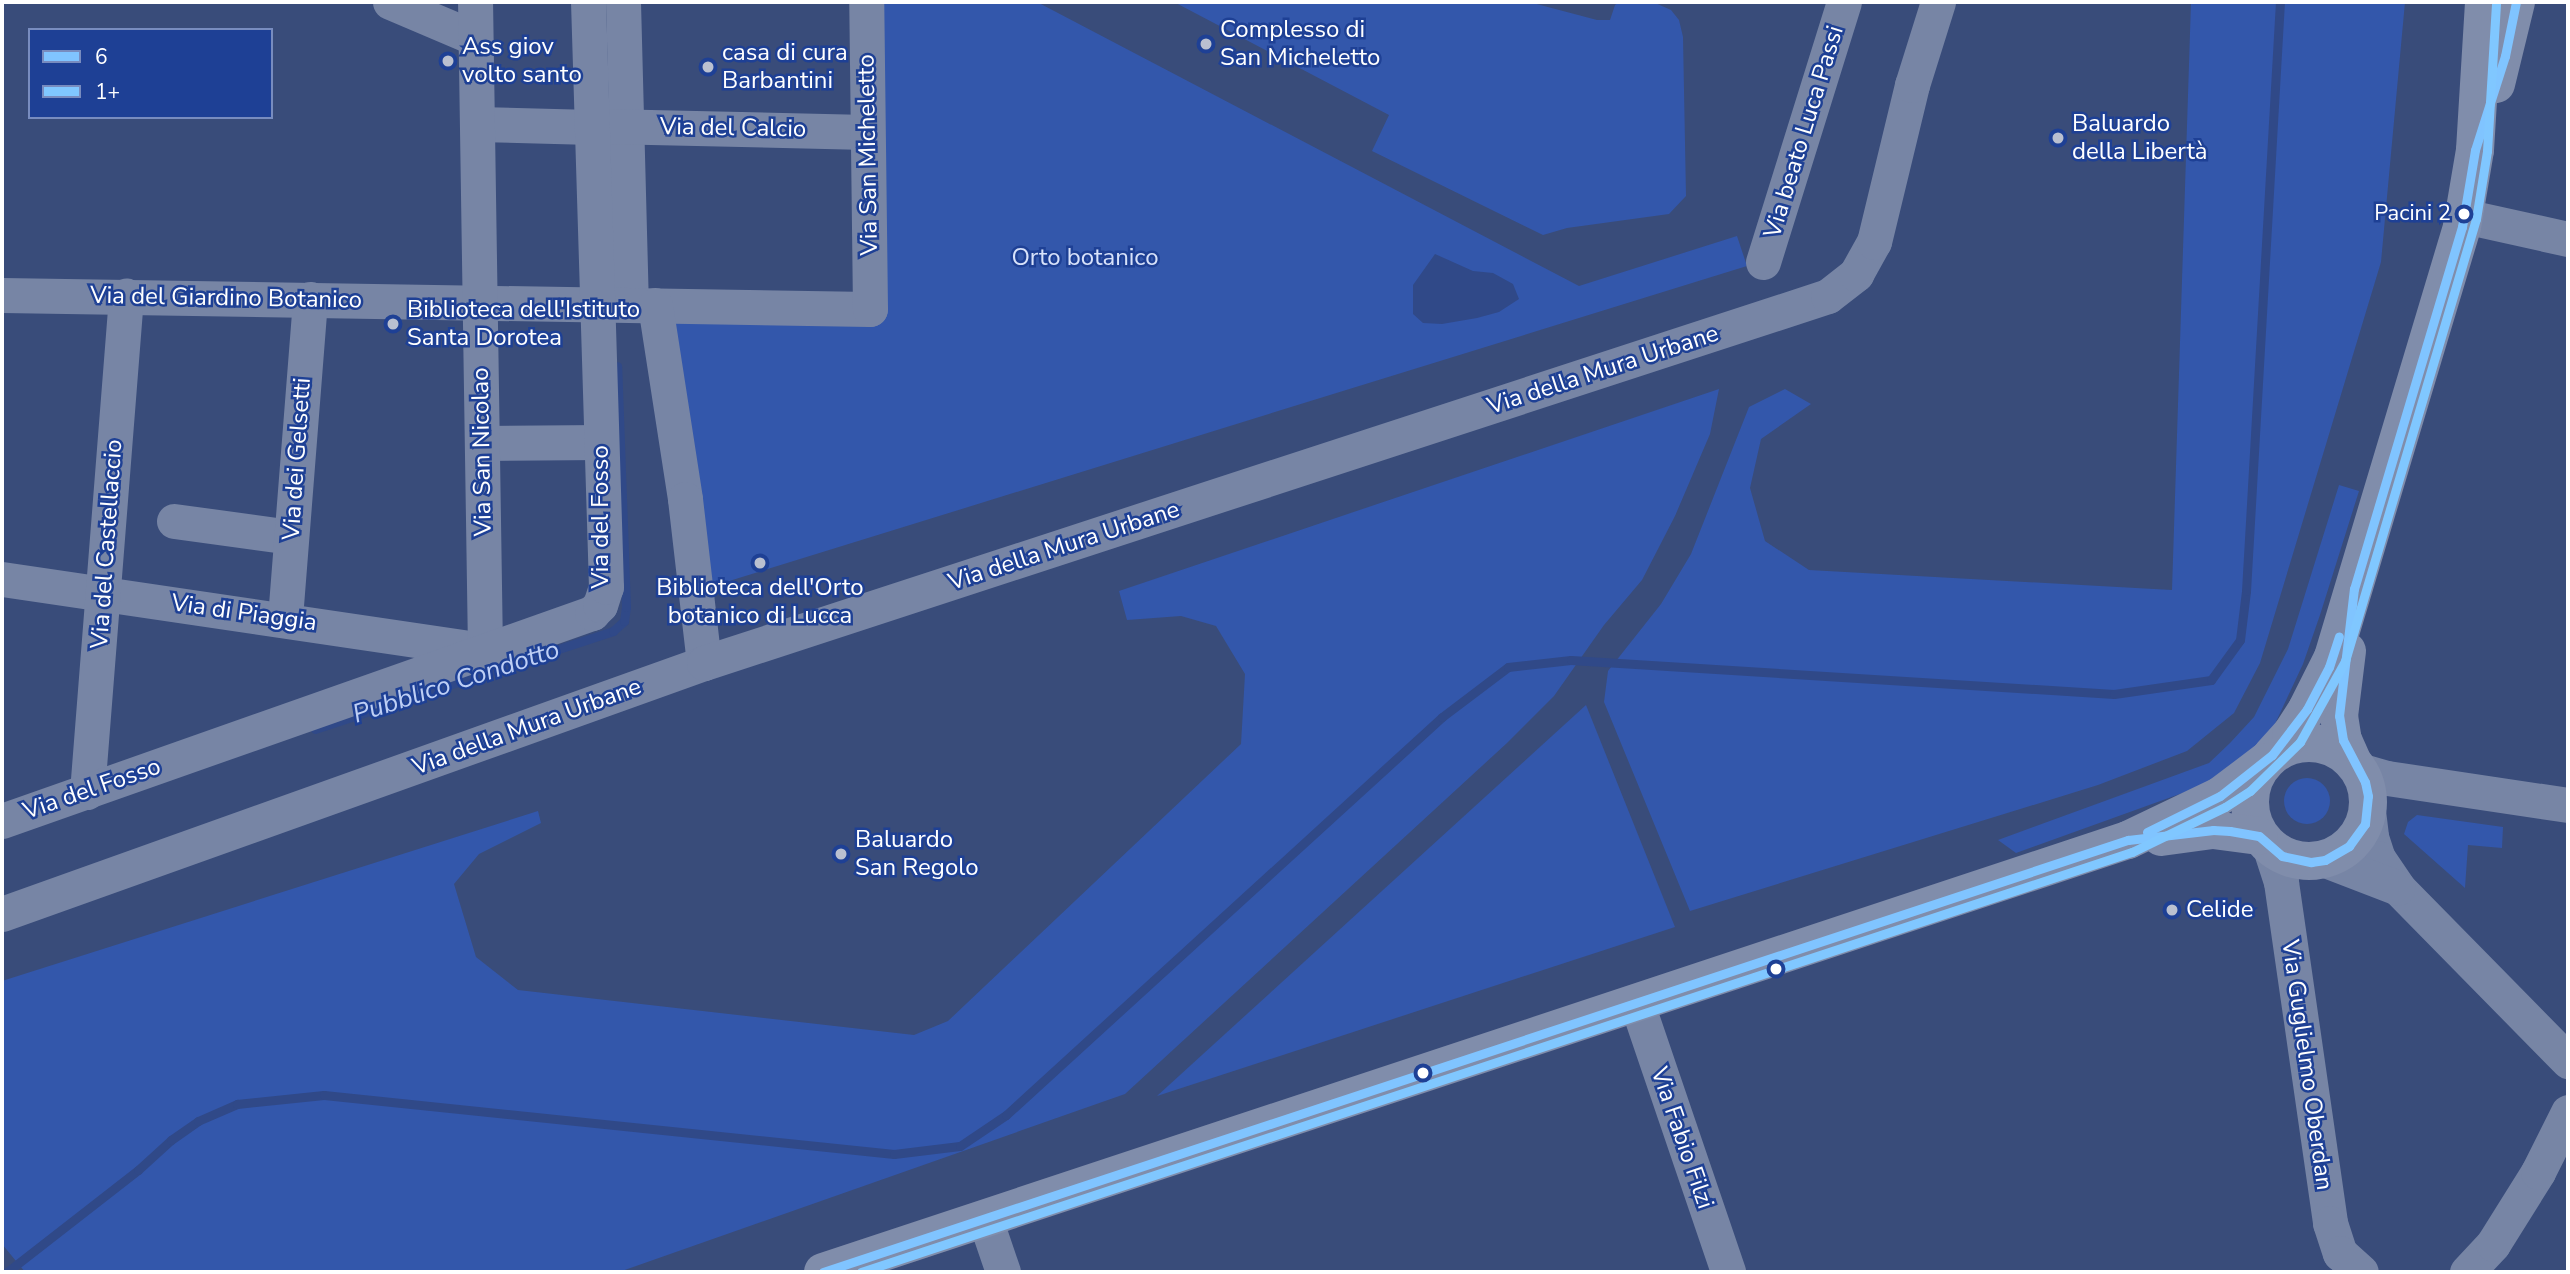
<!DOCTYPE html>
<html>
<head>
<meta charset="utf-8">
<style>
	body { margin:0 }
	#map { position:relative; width:2570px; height:1274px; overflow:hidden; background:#394c7a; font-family:"Nunito Sans",sans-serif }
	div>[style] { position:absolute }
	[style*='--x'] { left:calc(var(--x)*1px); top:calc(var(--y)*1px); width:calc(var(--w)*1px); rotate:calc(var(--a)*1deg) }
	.green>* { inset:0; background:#3357ab }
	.round { border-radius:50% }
	.water>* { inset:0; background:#304988 }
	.stream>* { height:9px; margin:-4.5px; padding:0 4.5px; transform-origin:4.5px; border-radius:4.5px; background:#304988 }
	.street>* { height:35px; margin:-17.5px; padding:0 17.5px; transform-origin:17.5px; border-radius:17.5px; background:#7785a5 }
	.primary>* { height:38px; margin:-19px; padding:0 19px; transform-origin:19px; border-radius:19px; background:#808dab }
	.primary>.ring { margin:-19px; padding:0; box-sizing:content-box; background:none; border:38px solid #808dab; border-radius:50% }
	.bus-1>* { height:9px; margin:-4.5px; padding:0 4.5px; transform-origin:4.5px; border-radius:4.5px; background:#80c4ff }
	.bus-2>* { height:9px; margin:-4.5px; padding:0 4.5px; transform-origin:4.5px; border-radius:4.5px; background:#80c7ff }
	.dots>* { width:19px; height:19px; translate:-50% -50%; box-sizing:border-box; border:4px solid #1e4095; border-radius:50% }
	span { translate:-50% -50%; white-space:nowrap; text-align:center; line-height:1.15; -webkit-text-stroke:5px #1e4095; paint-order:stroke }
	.bus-label { font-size:22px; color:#fff }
	.right { translate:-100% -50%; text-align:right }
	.poi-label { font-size:24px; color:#fff }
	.left { translate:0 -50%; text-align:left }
	.street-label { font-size:24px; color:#fff }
	.park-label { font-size:24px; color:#d8e2fa }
	.water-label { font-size:26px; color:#becff5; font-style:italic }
	.frame { position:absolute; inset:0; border:4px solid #fff; pointer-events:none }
	.legend { position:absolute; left:28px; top:28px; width:245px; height:91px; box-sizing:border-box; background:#1e4095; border:2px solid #788cbf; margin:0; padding:9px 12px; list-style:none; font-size:21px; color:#fff }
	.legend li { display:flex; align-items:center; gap:14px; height:35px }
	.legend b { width:35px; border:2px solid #788cbf }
</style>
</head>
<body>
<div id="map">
	<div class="green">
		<div style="clip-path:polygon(871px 2px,1037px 2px,1579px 286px,1737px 236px,1747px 266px,700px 590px,668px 318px,880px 323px)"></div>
		<div style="clip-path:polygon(1174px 2px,1529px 2px,1597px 20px,1610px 20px,1615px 5px,1619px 2px,1653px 2px,1671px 10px,1679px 20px,1683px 37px,1686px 196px,1669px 214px,1567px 228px,1543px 235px,1372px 151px,1389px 115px)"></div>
		<div style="clip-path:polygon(2191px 2px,2405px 2px,2381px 262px,2260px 663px,2234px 713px,2187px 751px,2098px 785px,1690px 911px,1604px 702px,1608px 671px,1661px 604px,1691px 554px,1749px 407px,1785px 389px,1811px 404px,1761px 439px,1750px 488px,1765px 541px,1809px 570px,2172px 590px)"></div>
		<div style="clip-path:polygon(1719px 389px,1710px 434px,1675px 516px,1642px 580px,1604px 625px,1554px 696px,1507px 743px,1125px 1094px,619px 1272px,25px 1272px,2px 1244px,2px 981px,538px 811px,541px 823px,479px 854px,454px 884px,476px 957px,518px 990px,914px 1035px,948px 1021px,1241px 744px,1245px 674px,1216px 626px,1181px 616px,1127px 620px,1119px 591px)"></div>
		<div style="clip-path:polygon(2339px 485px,2359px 491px,2320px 615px,2303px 664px,2274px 726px,2255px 753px,2202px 786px,2016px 853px,1998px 840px,2209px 763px,2230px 743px,2254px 717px,2288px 649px)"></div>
		<div style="clip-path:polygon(1586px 705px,1675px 927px,1157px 1096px)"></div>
		<div class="round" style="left:2284px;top:778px;width:46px;height:46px"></div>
		<div style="clip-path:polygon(2417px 815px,2503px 827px,2502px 848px,2468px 845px,2465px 888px,2404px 834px,2408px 822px)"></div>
	</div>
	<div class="water">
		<div style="clip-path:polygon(1435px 254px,1473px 271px,1493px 273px,1513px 284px,1519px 299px,1499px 312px,1477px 318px,1442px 324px,1423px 323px,1413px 314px,1413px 285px)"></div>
	</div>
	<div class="stream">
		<div style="--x:315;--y:729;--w:314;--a:-18.2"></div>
		<div style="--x:613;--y:631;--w:15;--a:-42"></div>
		<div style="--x:624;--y:621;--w:14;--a:-82"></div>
		<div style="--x:626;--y:607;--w:241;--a:-92.1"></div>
		<div style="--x:7;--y:1272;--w:166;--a:-37.9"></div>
		<div style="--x:138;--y:1170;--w:45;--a:-42.3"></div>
		<div style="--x:171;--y:1140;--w:33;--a:-35"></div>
		<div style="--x:198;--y:1121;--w:43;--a:-23.6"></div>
		<div style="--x:237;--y:1104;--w:87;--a:-5.9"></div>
		<div style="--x:324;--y:1095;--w:573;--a:5.91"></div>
		<div style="--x:894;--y:1154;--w:66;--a:-6.9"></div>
		<div style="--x:960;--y:1146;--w:55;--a:-34"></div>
		<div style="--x:1006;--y:1115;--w:590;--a:-42.39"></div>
		<div style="--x:1442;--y:717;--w:83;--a:-37.1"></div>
		<div style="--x:1508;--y:667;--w:63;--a:-6.3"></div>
		<div style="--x:1571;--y:660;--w:544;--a:3.58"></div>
		<div style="--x:2114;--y:694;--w:98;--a:-8.2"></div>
		<div style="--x:2211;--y:680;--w:49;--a:-54.1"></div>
		<div style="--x:2240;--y:640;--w:49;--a:-83"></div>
		<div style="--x:2246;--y:591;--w:590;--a:-86.7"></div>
	</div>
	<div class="street">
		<div style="--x:390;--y:2;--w:92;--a:23"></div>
		<div style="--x:623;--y:2;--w:303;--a:88.5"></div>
		<div style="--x:477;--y:124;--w:115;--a:1.5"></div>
		<div style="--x:605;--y:126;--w:262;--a:1.3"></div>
		<div style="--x:2464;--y:216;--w:107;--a:12.5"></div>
		<div style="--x:1763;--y:262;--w:272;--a:-72.7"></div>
		<div style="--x:2;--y:295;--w:868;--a:0.92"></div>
		<div style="--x:870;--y:309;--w:307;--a:-90.7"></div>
		<div style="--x:655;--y:305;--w:196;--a:81.2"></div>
		<div style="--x:685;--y:499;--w:165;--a:83.4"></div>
		<div style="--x:482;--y:443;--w:119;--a:-0.5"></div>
		<div style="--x:174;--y:521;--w:118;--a:7.8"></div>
		<div style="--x:2;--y:579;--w:488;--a:8.4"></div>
		<div style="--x:485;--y:650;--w:648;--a:-90.88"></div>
		<div style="--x:285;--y:618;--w:320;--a:-85.5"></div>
		<div style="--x:2359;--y:770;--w:29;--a:16"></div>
		<div style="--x:2387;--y:778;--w:183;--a:8.5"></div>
		<div style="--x:87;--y:792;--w:498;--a:-85.5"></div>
		<div style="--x:2368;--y:811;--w:26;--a:83"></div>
		<div style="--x:2371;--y:837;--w:22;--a:72"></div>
		<div style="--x:2378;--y:858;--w:36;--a:56"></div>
		<div style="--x:2398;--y:888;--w:243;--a:45.5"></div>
		<div style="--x:2;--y:821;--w:626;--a:-19.42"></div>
		<div style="--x:592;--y:613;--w:11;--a:-45"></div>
		<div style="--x:600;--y:605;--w:19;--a:-72"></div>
		<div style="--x:606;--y:587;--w:585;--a:-91.76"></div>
		<div style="--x:2270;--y:848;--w:36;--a:72"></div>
		<div style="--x:2281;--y:882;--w:345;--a:81.8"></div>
		<div style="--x:2330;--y:1223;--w:32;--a:72"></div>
		<div style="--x:2340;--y:1253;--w:28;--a:42"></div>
		<div style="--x:2325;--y:860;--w:78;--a:21"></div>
		<div style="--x:2;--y:914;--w:746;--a:-19.67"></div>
		<div style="--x:704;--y:663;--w:1182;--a:-18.08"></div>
		<div style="--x:1828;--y:296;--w:36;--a:-38"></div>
		<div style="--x:1856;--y:274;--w:37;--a:-61"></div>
		<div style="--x:1874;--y:242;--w:162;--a:-76.4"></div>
		<div style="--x:1912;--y:85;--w:87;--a:-72.6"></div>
		<div style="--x:1637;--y:1004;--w:283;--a:71.2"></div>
		<div style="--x:985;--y:1219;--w:56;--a:71.2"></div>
		<div style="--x:2467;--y:1272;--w:38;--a:-47"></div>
		<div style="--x:2493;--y:1244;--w:85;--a:-58"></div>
		<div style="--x:2538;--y:1172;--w:67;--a:-63.4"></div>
	</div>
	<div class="primary">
		<div style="--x:2496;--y:84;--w:84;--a:-76.3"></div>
		<div style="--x:2347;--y:651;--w:65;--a:97"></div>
		<div style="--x:2339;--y:716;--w:24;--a:81"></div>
		<div style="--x:2343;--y:740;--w:24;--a:66"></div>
		<div class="ring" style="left:2250px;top:743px;width:80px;height:80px"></div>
		<div style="--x:2272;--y:755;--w:28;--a:-48"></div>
		<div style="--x:2291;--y:734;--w:30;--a:-57"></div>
		<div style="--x:2307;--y:709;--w:58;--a:-63.4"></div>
		<div style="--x:2333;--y:657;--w:449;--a:-73.3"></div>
		<div style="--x:2462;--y:227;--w:78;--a:-80.4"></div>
		<div style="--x:2475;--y:150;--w:148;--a:-86.5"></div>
		<div style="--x:2161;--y:837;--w:52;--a:-7.7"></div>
		<div style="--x:2213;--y:830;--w:46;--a:7.4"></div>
		<div style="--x:823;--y:1272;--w:1375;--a:-18.32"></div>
		<div style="--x:2128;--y:840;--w:102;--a:-25.6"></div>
		<div style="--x:2220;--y:796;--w:56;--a:-37.1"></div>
	</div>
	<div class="bus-1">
		<div style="--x:2147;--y:832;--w:81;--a:-26.3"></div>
		<div style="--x:2220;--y:796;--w:66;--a:-38.3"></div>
		<div style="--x:2272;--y:755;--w:58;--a:-52.7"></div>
		<div style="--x:2307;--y:709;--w:47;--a:-62.4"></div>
		<div style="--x:2329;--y:667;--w:32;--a:-72"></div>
		<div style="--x:823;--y:1272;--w:1375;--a:-18.32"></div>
		<div style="--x:2128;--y:840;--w:86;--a:-6.7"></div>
		<div style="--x:2213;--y:830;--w:17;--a:3"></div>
		<div style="--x:2230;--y:831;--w:29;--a:10"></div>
		<div style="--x:2259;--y:836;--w:30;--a:41"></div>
		<div style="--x:2282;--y:856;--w:30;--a:12"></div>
		<div style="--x:2311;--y:862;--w:14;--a:-8"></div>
		<div style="--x:2325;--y:860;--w:28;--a:-30"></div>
		<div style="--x:2349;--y:846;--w:27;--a:-54"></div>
		<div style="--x:2365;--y:824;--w:28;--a:-84"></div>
		<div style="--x:2368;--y:796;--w:14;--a:-102"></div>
		<div style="--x:2365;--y:782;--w:47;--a:-117.6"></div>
		<div style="--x:2343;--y:740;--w:24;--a:-99"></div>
		<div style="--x:2339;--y:716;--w:128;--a:-83.3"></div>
		<div style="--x:2354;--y:589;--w:378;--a:-73.4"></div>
		<div style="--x:2462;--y:227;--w:78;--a:-80.4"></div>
		<div style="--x:2475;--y:150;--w:99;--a:-72.3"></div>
		<div style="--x:2505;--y:56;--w:55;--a:-78.5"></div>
	</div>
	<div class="bus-2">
		<div style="--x:861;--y:1272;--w:1339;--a:-18.29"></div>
		<div style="--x:2132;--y:852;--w:103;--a:-25.8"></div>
		<div style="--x:2225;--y:807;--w:30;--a:-33"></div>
		<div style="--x:2250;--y:791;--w:70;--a:-44.4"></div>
		<div style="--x:2300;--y:742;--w:93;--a:-60.9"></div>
		<div style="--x:2345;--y:661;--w:461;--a:-73.5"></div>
		<div style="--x:2476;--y:219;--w:69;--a:-80.8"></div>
		<div style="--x:2487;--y:151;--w:148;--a:-86.5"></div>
	</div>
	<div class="dots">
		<div style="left:1206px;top:44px;background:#bac0d0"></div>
		<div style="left:448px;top:61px;background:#bac0d0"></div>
		<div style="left:708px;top:67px;background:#bac0d0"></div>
		<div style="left:2058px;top:138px;background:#bac0d0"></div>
		<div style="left:2464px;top:214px;background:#fff"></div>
		<div style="left:393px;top:324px;background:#bac0d0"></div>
		<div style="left:760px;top:563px;background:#bac0d0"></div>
		<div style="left:841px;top:854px;background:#bac0d0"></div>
		<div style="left:2172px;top:910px;background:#bac0d0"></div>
		<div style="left:1776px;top:969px;background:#fff"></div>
		<div style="left:1423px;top:1073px;background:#fff"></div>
	</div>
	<div class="bus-label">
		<span class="right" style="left:2451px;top:214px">Pacini 2</span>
	</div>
	<div class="poi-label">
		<span class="left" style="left:1220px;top:44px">Complesso di<br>San Micheletto</span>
		<span class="left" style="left:462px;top:61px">Ass giov<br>volto santo</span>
		<span class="left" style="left:722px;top:67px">casa di cura<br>Barbantini</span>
		<span class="left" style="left:2072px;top:138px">Baluardo<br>della Libertà</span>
		<span class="left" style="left:407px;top:324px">Biblioteca dell'Istituto<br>Santa Dorotea</span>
		<span style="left:760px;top:602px">Biblioteca dell'Orto<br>botanico di Lucca</span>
		<span class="left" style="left:855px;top:854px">Baluardo<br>San Regolo</span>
		<span class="left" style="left:2186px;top:910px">Celide</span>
	</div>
	<div class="street-label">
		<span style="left:733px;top:128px;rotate:1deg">Via del Calcio</span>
		<span style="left:1804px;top:132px;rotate:-73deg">Via beato Luca Passi</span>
		<span style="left:868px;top:155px;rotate:-91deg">Via San Micheletto</span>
		<span style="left:226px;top:298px;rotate:1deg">Via del Giardino Botanico</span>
		<span style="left:1603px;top:370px;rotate:-18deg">Via della Mura Urbane</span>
		<span style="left:482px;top:452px;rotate:-91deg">Via San Nicolao</span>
		<span style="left:297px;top:459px;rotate:-86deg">Via dei Gelsetti</span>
		<span style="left:601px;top:517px;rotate:-90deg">Via del Fosso</span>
		<span style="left:107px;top:544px;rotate:-86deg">Via del Castellaccio</span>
		<span style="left:1064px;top:546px;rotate:-18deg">Via della Mura Urbane</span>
		<span style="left:244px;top:613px;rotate:8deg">Via di Piaggia</span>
		<span style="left:527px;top:727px;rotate:-20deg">Via della Mura Urbane</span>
		<span style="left:92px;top:789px;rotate:-19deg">Via del Fosso</span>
		<span style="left:2307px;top:1065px;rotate:82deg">Via Guglielmo Oberdan</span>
		<span style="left:1682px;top:1138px;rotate:71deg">Via Fabio Filzi</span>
	</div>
	<div class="park-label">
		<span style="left:1085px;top:258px">Orto botanico</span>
	</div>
	<div class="water-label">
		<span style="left:456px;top:682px;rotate:-18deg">Pubblico Condotto</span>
	</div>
	<div class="frame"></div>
	<ul class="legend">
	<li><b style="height:9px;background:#80c4ff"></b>6</li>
	<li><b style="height:9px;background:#80c7ff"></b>1+</li>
	</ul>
</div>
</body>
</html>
